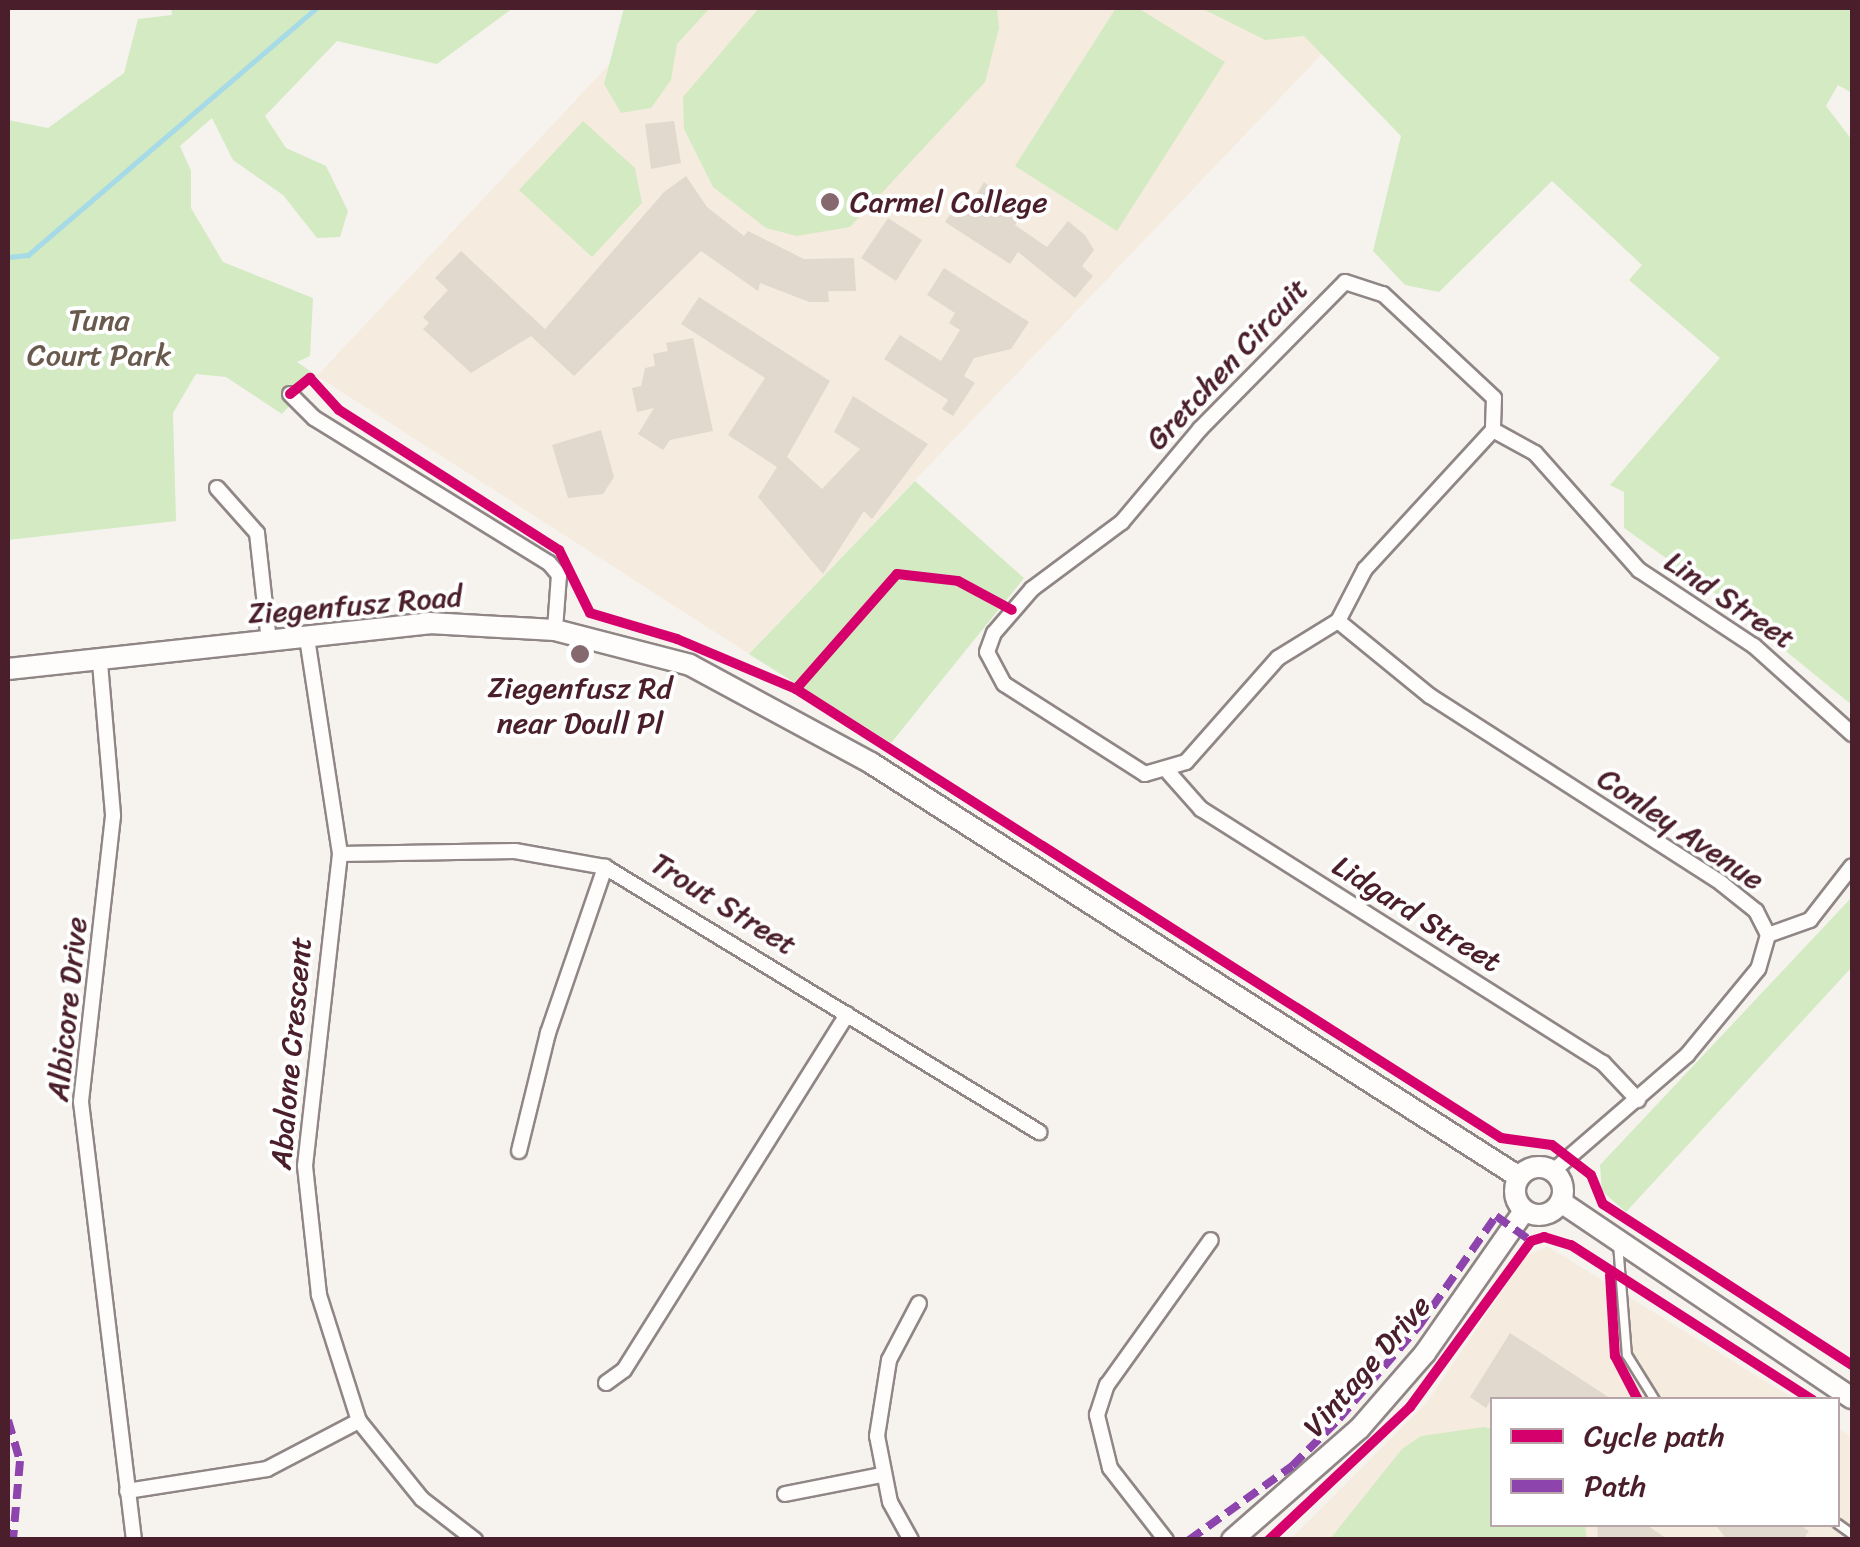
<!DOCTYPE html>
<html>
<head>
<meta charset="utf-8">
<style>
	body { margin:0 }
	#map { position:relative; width:1860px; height:1547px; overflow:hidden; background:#f6f3ee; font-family:Sriracha,sans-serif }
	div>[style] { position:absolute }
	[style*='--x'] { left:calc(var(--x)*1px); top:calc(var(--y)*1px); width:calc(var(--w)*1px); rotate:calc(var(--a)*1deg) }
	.built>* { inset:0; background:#f5ecdf }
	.green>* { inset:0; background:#d3eac3 }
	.stream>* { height:5px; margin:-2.5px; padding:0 2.5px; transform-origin:2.5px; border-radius:2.5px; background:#a6dae6 }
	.building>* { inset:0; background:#e1d9ce }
	.roads { filter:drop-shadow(2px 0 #908686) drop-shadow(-2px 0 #908686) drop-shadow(0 2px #908686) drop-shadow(0 -2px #908686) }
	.lane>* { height:8px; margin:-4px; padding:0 4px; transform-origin:4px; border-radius:4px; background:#fefdfc }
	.street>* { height:14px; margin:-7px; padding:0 7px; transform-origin:7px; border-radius:7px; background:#fefdfc }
	.secondary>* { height:20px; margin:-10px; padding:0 10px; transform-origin:10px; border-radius:10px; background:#fefdfc }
	.secondary>.ring { margin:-10px; padding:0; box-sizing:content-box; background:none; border:20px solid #fefdfc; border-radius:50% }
	.quiet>* { height:8px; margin-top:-4px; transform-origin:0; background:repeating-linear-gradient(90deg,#8e44ad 0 15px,transparent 0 23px) }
	.cycleway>* { height:10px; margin:-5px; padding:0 5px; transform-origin:5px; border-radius:5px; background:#d6006c }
	.dots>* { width:28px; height:28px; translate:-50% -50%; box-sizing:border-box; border:5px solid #fff; border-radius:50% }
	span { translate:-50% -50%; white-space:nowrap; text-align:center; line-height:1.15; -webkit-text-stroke:8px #fff; paint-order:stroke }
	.poi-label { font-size:30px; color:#4a1f2b }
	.left { translate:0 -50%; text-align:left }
	.park-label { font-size:30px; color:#6a5a4e }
	.street-label { font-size:30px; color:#4a1f2b }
	.frame { position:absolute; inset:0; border:10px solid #4a1f2b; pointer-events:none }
	.legend { position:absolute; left:1490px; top:1397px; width:350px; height:130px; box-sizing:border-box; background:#fff; border:2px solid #b7a5aa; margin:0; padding:12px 18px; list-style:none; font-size:30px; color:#4a1f2b }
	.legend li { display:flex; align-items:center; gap:20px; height:50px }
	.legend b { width:50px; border:2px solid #b7a5aa }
</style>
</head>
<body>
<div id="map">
	<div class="built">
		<div style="clip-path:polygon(662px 8px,1366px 8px,749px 654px,317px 376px)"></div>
		<div style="clip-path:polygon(1547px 1246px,1794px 1399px,1492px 1400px,1492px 1524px,1838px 1524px,1838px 1428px,1852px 1437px,1852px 1539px,1290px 1540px,1427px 1402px,1525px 1257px)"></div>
	</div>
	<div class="green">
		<div style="clip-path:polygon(171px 8px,513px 8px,437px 64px,337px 41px,265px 116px,286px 148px,326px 166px,348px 211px,340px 237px,317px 238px,283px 195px,233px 160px,212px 118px,180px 146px,191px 171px,191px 208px,223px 262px,313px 298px,310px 356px,297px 362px,317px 376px,282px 414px,226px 377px,196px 374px,173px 413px,176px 521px,8px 540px,8px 120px,48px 128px,124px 73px,138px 19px,172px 15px)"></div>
		<div style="clip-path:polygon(624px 8px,710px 8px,677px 44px,671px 80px,651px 108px,621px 113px,604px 84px)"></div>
		<div style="clip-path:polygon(759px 8px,997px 8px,999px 28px,985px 82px,850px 227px,797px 236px,766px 228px,713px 187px,684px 129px,683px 97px)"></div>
		<div style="clip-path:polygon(1116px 8px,1138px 8px,1225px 62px,1117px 231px,1015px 166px)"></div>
		<div style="clip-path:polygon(1201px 8px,1852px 8px,1852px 93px,1838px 85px,1826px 106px,1852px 140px,1852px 705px,1701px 582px,1674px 577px,1666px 558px,1624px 528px,1624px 492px,1610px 485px,1720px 358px,1629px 280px,1642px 265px,1552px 181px,1439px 292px,1405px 285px,1373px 251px,1401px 136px,1304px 36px,1265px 40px)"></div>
		<div style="clip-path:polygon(583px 121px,635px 168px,642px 203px,592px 257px,519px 190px)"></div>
		<div style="clip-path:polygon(915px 481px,1024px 578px,891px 743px,749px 654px)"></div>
		<div style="clip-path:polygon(1852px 897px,1852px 967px,1626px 1212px,1602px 1191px,1600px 1165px)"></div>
		<div style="clip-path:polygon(1484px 1427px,1492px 1429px,1492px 1524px,1585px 1525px,1587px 1539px,1330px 1539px,1402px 1449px,1421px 1436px)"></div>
	</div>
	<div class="stream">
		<div style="--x:8;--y:257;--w:20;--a:-6"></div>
		<div style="--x:28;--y:255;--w:379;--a:-40.6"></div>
	</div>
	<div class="building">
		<div style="clip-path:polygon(674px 121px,681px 163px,651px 169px,645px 124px)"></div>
		<div style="clip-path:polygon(686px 176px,707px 207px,744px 236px,748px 231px,804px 259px,854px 258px,856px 291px,828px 291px,829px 302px,809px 302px,760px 283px,758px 291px,701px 251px,574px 376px,531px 336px,471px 373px,423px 329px,429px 323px,423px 317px,448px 290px,435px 278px,461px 251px,545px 329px,664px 192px)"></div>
		<div style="clip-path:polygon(984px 182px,1022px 214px,1015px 225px,1047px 247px,1068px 221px,1085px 235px,1094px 250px,1082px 266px,1093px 276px,1075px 298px,1018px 252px,1010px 264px,945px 222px,964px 194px,973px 200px)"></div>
		<div style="clip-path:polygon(888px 218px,922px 240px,896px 281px,861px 258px)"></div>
		<div style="clip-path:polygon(944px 268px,1029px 322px,1011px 349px,974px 358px,964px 376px,975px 383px,953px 416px,942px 409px,948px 400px,884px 359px,900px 335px,941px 361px,960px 330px,949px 323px,955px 313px,927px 295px)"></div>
		<div style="clip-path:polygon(699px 297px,830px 381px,787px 457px,822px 489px,860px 449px,834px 432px,853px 396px,928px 444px,872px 519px,864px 511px,823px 574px,758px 497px,777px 467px,728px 435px,765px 378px,681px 324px)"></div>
		<div style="clip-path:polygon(693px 338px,713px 431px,670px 440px,663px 450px,638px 434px,654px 408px,637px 412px,632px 388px,641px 386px,645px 368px,655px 366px,653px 354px,668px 351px,666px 343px)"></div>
		<div style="clip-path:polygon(601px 430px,614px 477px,603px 494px,568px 498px,552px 445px)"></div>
		<div style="clip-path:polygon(1510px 1333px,1613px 1400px,1491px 1400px,1486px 1408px,1470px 1397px)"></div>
		<div style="clip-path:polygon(1597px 1524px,1645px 1524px,1669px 1540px,1598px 1540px)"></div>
		<div style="clip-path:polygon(1715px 1524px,1799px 1524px,1809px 1531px,1803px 1540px,1727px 1540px)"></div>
	</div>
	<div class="roads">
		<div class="lane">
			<div style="--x:1618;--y:1244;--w:111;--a:85.4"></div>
			<div style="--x:1627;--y:1355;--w:53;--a:58.1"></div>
			<div style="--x:1838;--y:1524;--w:17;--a:36"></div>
		</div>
		<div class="street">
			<div style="--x:1345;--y:282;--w:40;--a:18"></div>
			<div style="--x:1383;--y:294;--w:152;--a:43.1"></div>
			<div style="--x:1494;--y:398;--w:32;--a:92"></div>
			<div style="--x:1493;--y:430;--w:189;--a:132.6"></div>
			<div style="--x:1365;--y:569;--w:59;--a:117.4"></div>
			<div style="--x:1338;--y:621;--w:70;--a:148.3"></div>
			<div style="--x:1278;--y:658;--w:139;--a:131.5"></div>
			<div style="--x:1186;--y:762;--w:43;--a:163.7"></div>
			<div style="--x:1145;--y:774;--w:167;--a:-147.4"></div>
			<div style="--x:1004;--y:684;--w:36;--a:-118"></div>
			<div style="--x:987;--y:652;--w:20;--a:-70"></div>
			<div style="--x:994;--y:633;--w:58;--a:-49.2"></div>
			<div style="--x:1032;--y:589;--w:112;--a:-36.7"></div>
			<div style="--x:1122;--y:522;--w:121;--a:-50"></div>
			<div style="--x:1200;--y:429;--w:206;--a:-45.4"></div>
			<div style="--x:290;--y:394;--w:34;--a:45"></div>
			<div style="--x:314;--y:418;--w:276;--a:31.7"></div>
			<div style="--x:549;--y:563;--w:16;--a:50"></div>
			<div style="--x:559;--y:575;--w:55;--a:94.2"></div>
			<div style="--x:1493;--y:430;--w:48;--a:28.7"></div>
			<div style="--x:1535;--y:453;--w:157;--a:48.4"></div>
			<div style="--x:1639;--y:570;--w:138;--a:33.5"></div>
			<div style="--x:1754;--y:646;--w:132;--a:41.9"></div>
			<div style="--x:217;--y:488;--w:60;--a:48.4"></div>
			<div style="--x:257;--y:533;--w:110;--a:83.7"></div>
			<div style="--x:1338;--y:621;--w:119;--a:39.2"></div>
			<div style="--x:1430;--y:696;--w:346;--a:32.7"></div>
			<div style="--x:1721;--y:883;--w:45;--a:38.7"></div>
			<div style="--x:1756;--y:911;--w:27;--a:63"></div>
			<div style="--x:1768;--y:935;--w:35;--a:106"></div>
			<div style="--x:1758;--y:969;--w:112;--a:129.5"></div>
			<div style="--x:1687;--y:1055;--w:177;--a:139.1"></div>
			<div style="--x:307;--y:638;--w:219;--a:81.3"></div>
			<div style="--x:340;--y:854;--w:314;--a:96.4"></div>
			<div style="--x:305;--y:1166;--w:130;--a:83.8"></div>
			<div style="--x:319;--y:1295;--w:132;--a:72.4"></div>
			<div style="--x:359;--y:1421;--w:100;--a:51.1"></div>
			<div style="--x:422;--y:1499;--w:67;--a:37.7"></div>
			<div style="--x:100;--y:663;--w:154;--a:85.1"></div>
			<div style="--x:113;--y:816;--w:288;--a:96.4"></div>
			<div style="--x:81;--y:1102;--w:441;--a:83.1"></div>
			<div style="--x:1169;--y:773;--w:48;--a:48.4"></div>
			<div style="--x:1201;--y:809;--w:476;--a:32.3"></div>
			<div style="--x:1603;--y:1063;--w:51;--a:46.6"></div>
			<div style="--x:340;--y:854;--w:175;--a:-1"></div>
			<div style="--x:515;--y:851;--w:91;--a:10.1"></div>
			<div style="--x:605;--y:867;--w:509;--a:31.41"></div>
			<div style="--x:1768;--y:935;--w:45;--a:-19.7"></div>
			<div style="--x:1810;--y:920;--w:68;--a:-52.1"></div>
			<div style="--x:519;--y:1151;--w:122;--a:-76.2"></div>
			<div style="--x:548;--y:1033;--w:176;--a:-71"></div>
			<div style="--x:606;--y:1383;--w:22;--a:-36"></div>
			<div style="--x:624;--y:1370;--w:420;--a:-57.9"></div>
			<div style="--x:127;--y:1491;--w:142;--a:-8.9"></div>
			<div style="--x:267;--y:1469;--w:104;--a:-27.6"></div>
			<div style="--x:785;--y:1494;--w:99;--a:-11.1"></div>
			<div style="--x:911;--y:1540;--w:43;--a:-118.9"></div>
			<div style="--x:890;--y:1502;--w:67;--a:-101.1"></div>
			<div style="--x:877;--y:1436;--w:77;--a:-81"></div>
			<div style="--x:889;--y:1360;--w:64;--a:-62.2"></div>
			<div style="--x:1166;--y:1540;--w:91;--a:-127.9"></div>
			<div style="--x:1110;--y:1468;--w:55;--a:-103.8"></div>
			<div style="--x:1097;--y:1415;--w:32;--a:-72"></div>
			<div style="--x:1107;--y:1385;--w:178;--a:-54.4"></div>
		</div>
		<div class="secondary">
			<div style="--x:8;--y:669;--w:424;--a:-6.2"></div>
			<div style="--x:429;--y:623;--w:126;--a:3.2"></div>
			<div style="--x:555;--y:630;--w:139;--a:14.5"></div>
			<div style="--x:690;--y:665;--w:206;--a:28.4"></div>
			<div style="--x:871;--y:763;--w:769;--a:32.57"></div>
			<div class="ring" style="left:1515px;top:1167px;width:28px;height:28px"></div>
			<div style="--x:1561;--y:1202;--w:351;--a:34"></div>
			<div style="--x:1232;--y:1540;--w:169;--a:-41.2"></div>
			<div style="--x:1359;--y:1429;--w:101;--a:-49"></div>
			<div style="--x:1425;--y:1353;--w:173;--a:-55.1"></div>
		</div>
	</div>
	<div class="quiet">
		<div style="--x:8;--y:1420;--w:43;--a:73.7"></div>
		<div style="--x:20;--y:1461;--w:79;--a:95.1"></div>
		<div style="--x:1189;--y:1540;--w:127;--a:-35.7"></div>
		<div style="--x:1292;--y:1466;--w:66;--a:-45"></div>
		<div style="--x:1339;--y:1419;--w:123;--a:-49.3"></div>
		<div style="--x:1419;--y:1326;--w:134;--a:-55"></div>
		<div style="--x:1496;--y:1216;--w:43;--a:35.5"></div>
	</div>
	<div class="cycleway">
		<div style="--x:290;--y:394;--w:26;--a:-39"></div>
		<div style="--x:310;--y:378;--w:43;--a:47.8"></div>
		<div style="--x:339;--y:410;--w:261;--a:32.5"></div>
		<div style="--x:559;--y:550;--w:70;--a:63.8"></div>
		<div style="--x:590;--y:613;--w:91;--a:16.6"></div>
		<div style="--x:677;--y:639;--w:129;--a:22.8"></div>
		<div style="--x:796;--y:689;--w:836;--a:32.49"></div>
		<div style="--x:1501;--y:1138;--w:51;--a:7.8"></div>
		<div style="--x:1552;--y:1145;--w:49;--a:37.6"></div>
		<div style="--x:1591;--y:1175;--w:31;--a:68"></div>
		<div style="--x:1603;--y:1204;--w:297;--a:32.9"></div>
		<div style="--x:796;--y:689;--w:153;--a:-48.7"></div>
		<div style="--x:897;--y:574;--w:61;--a:6.5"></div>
		<div style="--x:958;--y:581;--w:61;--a:28.2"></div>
		<div style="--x:1610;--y:1275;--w:81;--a:86.5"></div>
		<div style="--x:1615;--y:1356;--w:50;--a:62.4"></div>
		<div style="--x:1269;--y:1540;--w:194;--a:-43.3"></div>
		<div style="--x:1410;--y:1407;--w:205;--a:-53.9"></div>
		<div style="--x:1531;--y:1241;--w:14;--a:-17"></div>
		<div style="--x:1544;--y:1237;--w:28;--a:17"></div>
		<div style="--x:1571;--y:1245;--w:287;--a:32.7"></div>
	</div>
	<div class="dots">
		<div style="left:830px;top:202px;background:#86696f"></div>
		<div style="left:580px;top:654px;background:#86696f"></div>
	</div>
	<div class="poi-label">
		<span class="left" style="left:850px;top:202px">Carmel College</span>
		<span style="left:580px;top:705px">Ziegenfusz Rd<br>near Doull Pl</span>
	</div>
	<div class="park-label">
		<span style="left:99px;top:337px">Tuna<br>Court Park</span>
	</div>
	<div class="street-label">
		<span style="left:1227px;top:364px;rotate:-47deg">Gretchen Circuit</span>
		<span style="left:1730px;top:600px;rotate:34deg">Lind Street</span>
		<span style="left:355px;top:605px;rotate:-5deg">Ziegenfusz Road</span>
		<span style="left:1681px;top:829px;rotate:34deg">Conley Avenue</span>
		<span style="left:724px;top:904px;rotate:32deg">Trout Street</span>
		<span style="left:1417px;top:914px;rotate:32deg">Lidgard Street</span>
		<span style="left:67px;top:1009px;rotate:-84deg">Albicore Drive</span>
		<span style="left:291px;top:1053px;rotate:-85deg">Abalone Crescent</span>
		<span style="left:1367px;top:1366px;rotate:-49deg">Vintage Drive</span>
	</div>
	<div class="frame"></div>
	<ul class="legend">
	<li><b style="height:12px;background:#d6006c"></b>Cycle path</li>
	<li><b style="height:12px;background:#8e44ad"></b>Path</li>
	</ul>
</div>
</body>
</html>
